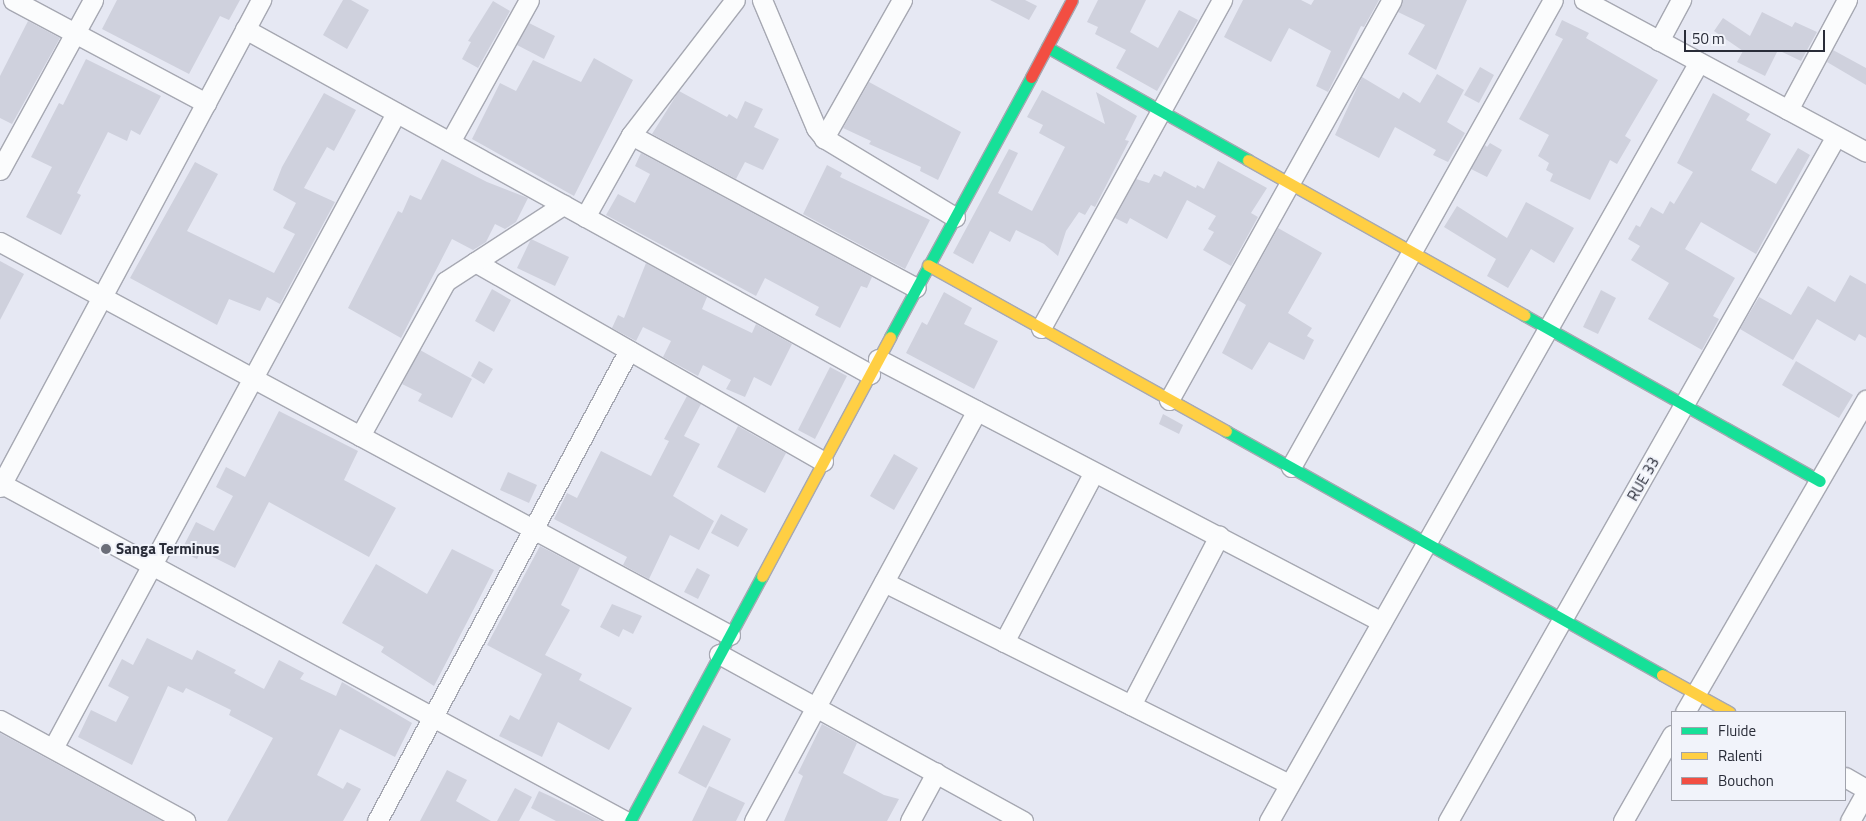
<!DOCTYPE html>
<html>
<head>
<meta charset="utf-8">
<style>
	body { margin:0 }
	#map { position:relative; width:1866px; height:821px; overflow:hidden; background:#e6e8f3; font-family:"Titillium Web",sans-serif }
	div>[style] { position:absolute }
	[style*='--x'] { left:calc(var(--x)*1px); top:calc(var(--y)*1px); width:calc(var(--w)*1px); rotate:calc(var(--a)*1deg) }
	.building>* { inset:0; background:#cfd1dd }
	.roads { filter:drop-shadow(1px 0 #a6a8b2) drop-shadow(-1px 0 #a6a8b2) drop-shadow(0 1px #a6a8b2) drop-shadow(0 -1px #a6a8b2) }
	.street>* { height:19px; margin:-9.5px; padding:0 9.5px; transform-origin:9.5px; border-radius:9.5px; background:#fbfcfd }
	.fast>* { height:11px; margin:-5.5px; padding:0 5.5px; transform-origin:5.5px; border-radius:5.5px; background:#16e098 }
	.slow>* { height:11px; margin:-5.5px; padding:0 5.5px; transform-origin:5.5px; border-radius:5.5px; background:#ffcf43 }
	.jam>* { height:11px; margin:-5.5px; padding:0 5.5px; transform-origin:5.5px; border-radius:5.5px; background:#f24e42 }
	.dots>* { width:14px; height:14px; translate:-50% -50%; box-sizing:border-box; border:2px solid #f1f3fa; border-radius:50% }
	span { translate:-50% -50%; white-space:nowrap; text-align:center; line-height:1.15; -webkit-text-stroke:4px #f1f3fa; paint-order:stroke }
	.street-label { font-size:15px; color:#292c38 }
	.poi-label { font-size:15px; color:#292c38; font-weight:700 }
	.left { translate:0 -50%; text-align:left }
	.legend { position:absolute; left:1671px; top:711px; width:175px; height:90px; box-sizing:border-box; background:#f1f3fa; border:1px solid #a1a3ac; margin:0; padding:6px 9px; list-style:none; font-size:15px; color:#292c38 }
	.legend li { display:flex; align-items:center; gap:10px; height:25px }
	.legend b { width:25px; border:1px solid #a1a3ac }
	.scale { position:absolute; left:1684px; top:30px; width:141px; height:22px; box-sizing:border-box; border:2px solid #292c38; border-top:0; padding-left:6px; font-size:15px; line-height:18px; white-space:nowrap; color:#292c38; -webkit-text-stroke:4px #f1f3fa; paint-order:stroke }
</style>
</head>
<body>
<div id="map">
	<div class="building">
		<div style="clip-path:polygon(117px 0,240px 0,229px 20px,220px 16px,189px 74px,102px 29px)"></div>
		<div style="clip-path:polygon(343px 0,351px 0,369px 10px,347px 49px,323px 35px)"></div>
		<div style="clip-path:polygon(990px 0,1025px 0,1037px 6px,1029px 20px)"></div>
		<div style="clip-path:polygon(1098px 0,1146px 0,1130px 32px,1158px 48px,1179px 10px,1198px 20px,1157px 91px,1116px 68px,1126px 50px,1095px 34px,1098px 27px,1087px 22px)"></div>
		<div style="clip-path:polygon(1243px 0,1301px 0,1311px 5px,1314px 0,1379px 0,1364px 27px,1361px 26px,1328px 92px,1316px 86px,1331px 51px,1289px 28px,1271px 62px,1224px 37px)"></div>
		<div style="clip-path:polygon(1403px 0,1467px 0,1436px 70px,1408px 54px,1425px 25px,1398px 12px)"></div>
		<div style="clip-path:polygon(493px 1px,510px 11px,478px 68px,462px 59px,471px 42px,468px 41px)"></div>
		<div style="clip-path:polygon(1762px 12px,1792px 27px,1795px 22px,1817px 32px,1801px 61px,1778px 50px,1765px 76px,1737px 62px,1743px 51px,1714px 31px,1723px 18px,1750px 36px)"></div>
		<div style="clip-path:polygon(1562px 20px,1589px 33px,1586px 38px,1658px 80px,1625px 136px,1631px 140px,1617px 164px,1610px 160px,1590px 200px,1550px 181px,1553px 174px,1546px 170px,1549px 163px,1538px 156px,1549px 135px,1519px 119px,1563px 39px,1555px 35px)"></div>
		<div style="clip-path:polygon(28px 21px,60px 38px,12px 124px,0 118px,0 76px)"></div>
		<div style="clip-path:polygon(529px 23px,555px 36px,544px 59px,517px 45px)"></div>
		<div style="clip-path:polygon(1833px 50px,1866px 68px,1866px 85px,1827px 62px)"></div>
		<div style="clip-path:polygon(594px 58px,633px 80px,574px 196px,472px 139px,500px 83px,516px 91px,533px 60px,581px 82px)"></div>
		<div style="clip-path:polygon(86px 59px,161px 96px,140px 135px,131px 130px,127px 141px,108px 132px,77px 193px,81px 195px,61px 235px,26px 217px,52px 167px,31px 157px,59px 103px,63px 105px)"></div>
		<div style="clip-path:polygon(1480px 67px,1494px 75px,1479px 103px,1464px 95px)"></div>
		<div style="clip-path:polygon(1437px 74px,1464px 90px,1447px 122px,1465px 133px,1448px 162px,1433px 155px,1436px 150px,1395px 127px,1379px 158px,1335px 135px,1362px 77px,1399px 99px,1403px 92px,1420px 103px)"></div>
		<div style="clip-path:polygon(869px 82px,961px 132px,938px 180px,920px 171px,921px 167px,869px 144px,871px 141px,843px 128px)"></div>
		<div style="clip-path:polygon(1042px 90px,1105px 124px,1096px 92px,1137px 116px,1125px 140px,1129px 141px,1095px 207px,1091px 205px,1085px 215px,1079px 212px,1066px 231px,1058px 256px,1044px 244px,1016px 230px,1010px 242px,990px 231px,973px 264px,953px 253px,1009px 149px,1018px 153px,998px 193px,1032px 211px,1065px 147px,1039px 133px,1043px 125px,1027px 117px)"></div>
		<div style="clip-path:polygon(679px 91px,727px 117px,729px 114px,737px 119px,745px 101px,763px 109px,754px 127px,779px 139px,763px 170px,745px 162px,736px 179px,652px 134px)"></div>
		<div style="clip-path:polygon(324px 93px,356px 110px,334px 151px,327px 147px,304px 188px,335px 202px,280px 304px,267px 297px,260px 311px,229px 299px,217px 325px,130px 278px,195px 162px,218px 174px,187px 231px,274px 273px,295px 234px,283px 228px,296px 203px,273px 190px,282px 167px)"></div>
		<div style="clip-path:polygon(1713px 93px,1750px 114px,1746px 120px,1771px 134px,1751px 170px,1776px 184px,1798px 148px,1810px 155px,1756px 254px,1701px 222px,1685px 249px,1735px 278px,1713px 316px,1719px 319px,1702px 350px,1648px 319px,1669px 283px,1631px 260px,1640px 246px,1628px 239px,1636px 225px,1640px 227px,1651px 207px,1663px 214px,1670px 201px,1674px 204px,1693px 172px,1677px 163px)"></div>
		<div style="clip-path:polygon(1490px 143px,1502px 150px,1487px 177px,1471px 169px,1485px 145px,1487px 147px)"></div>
		<div style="clip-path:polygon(641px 153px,872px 277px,867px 288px,861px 286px,840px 328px,815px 315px,819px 307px,765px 278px,756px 296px,606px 215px,618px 194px,635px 203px,650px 174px,635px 166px)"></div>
		<div style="clip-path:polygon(442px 159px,487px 182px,528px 198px,516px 222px,505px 229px,495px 224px,486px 242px,473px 250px,452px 239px,401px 338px,348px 308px,398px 211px,402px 213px,410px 195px,421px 200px)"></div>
		<div style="clip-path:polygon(1218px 161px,1267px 188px,1251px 213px,1258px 217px,1231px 266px,1203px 250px,1214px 232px,1208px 229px,1216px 216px,1187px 200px,1167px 239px,1130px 218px,1127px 224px,1115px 218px,1136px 179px,1149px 183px,1154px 174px,1161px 177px,1164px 171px,1196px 188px,1197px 185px,1204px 189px)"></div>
		<div style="clip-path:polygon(827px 165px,842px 173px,840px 177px,930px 220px,905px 269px,803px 214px)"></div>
		<div style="clip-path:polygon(1526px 202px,1574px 228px,1554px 263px,1531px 249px,1508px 288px,1487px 276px,1496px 259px,1444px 227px,1457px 206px,1507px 238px)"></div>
		<div style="clip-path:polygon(1278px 228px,1322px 253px,1288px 313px,1312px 328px,1307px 336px,1314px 340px,1304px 360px,1269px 342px,1252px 370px,1222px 353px,1246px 305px,1238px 300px)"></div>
		<div style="clip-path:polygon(531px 239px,569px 257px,555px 286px,517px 268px)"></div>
		<div style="clip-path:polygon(0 261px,24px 274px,0 320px)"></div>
		<div style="clip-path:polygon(646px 263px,707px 297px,702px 309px,752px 333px,756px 324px,792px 344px,771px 386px,754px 377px,745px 397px,726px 389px,731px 380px,703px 365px,698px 376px,663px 357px,671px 341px,643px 327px,636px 341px,612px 328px,618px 315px,624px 318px)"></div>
		<div style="clip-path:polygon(1850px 275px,1866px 284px,1866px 338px,1859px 334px,1855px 341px,1817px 319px,1793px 360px,1740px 329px,1759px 297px,1791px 315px,1808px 286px,1835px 302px)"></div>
		<div style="clip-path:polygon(492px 289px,511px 300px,494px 332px,475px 321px)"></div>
		<div style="clip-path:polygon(1601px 290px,1616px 298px,1598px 334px,1583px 327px)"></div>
		<div style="clip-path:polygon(944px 292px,972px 308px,964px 324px,998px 341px,974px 389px,906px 353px,922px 322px,927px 325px)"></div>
		<div style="clip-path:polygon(420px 350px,472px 379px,452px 418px,418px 401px,422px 394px,402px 384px)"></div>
		<div style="clip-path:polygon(479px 361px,493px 369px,484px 384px,471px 376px)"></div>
		<div style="clip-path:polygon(1796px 361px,1853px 395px,1839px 418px,1782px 385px)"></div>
		<div style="clip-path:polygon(830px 367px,847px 376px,815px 439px,798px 430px)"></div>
		<div style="clip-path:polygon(687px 396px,701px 404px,684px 436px,700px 444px,673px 496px,714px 521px,699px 550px,670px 535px,649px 579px,623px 565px,627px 557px,554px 519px,567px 493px,577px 498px,601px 451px,651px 476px,669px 441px,664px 439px)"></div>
		<div style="clip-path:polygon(279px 411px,358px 451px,344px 480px,396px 508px,369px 557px,269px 502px,235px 568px,201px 551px,197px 559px,181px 551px,196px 522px,214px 531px,233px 496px,216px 487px,226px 467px,245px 477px)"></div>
		<div style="clip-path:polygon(1163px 414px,1183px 425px,1179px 434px,1159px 424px)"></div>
		<div style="clip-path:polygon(738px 426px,786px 453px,765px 493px,717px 467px)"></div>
		<div style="clip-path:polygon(894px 454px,918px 468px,894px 510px,870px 496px)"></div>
		<div style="clip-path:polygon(508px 472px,537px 485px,529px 503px,500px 490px)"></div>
		<div style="clip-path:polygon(721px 514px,748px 529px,738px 547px,711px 533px)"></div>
		<div style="clip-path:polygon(540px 546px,580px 567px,561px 605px,570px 610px,545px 655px,582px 674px,579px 680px,632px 708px,609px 750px,558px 722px,542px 757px,499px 736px,510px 715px,519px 720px,542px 674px,487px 645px)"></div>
		<div style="clip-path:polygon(452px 549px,494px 570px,434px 686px,381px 652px,384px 647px,342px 623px,376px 564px,427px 594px)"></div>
		<div style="clip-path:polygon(697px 568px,710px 575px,698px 599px,684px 592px)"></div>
		<div style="clip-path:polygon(612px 604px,642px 616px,633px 634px,623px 629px,619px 637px,600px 627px)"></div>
		<div style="clip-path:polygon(147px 638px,192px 660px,197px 650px,236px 670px,234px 673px,264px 689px,279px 660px,304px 673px,300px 679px,336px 696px,342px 682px,412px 723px,395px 757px,340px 729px,317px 775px,343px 789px,347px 782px,361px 789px,343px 821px,227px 821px,273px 738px,229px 715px,231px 710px,186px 688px,183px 693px,168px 686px,132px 765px,78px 737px,91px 710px,116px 722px,129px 697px,108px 686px,122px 659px,133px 665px)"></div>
		<div style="clip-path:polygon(822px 724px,857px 743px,843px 773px,884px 795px,899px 799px,887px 821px,784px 821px,803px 776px,798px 773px)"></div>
		<div style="clip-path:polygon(703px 725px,731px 739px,706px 788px,678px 773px)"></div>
		<div style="clip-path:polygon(0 733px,162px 821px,0 821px)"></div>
		<div style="clip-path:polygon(447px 770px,467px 780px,456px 801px,491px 821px,420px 821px)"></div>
		<div style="clip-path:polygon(709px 786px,745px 803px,736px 821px,692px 821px)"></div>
		<div style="clip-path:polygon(515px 788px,532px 797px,519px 821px,497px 821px)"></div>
		<div style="clip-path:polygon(539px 791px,550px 796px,601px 821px,556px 821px,531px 808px)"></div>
	</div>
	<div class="roads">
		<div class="street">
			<div style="--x:13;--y:0;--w:219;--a:28.1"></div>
			<div style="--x:762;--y:0;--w:139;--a:67.1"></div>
			<div style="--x:816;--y:128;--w:13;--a:51"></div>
			<div style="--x:902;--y:0;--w:159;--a:119.5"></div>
			<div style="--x:824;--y:138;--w:153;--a:31.1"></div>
			<div style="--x:1584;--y:0;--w:320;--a:28.3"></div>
			<div style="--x:245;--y:29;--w:714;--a:28.9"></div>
			<div style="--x:1659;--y:41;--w:47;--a:-61.8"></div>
			<div style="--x:1788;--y:110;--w:125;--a:-61.8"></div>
			<div style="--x:631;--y:135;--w:323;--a:28.2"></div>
			<div style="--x:450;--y:142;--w:162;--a:-60.9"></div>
			<div style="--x:0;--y:170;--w:194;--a:-61.3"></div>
			<div style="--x:585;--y:217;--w:94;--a:-60.7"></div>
			<div style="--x:631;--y:135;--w:170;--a:-52.4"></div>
			<div style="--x:0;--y:242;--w:829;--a:28.3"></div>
			<div style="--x:475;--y:262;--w:401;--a:29.8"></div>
			<div style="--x:1041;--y:328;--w:375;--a:-61.1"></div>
			<div style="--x:878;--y:359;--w:568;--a:27.56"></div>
			<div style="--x:1169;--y:400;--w:458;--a:-60.9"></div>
			<div style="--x:360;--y:436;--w:177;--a:-61"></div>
			<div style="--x:446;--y:281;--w:140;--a:-33"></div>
			<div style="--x:1291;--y:467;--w:535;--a:-60.71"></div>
			<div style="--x:0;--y:483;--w:711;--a:28.4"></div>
			<div style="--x:0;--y:487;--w:553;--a:-61.81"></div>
			<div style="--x:884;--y:582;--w:453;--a:26.5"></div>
			<div style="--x:1004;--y:642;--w:192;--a:-62.1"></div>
			<div style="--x:719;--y:654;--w:347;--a:28.8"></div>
			<div style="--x:1131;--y:705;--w:191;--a:-62.5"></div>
			<div style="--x:1685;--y:712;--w:361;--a:-59.9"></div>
			<div style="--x:0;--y:720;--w:211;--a:28.6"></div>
			<div style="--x:53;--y:748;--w:722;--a:-61.62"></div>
			<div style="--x:1845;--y:777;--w:24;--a:30"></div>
			<div style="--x:377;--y:821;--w:534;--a:-61.85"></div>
			<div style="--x:754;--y:821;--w:467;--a:-61.5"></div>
			<div style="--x:910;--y:821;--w:55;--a:-61.6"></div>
			<div style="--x:1269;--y:821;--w:872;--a:-60.47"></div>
			<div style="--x:1448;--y:821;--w:787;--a:-60.47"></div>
			<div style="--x:1623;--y:821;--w:99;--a:-60.3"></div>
			<div style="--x:1850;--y:821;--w:33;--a:-61"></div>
		</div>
		<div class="fast">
			<div style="--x:1047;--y:47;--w:231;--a:29.3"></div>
			<div style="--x:1524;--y:315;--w:339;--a:29.3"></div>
			<div style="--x:890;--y:337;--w:296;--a:-61.5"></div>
			<div style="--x:1226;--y:431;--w:500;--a:29.2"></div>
			<div style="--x:630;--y:821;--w:278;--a:-61.7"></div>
		</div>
		<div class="slow">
			<div style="--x:1248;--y:160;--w:317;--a:29.3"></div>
			<div style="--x:928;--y:265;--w:341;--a:29.1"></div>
			<div style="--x:762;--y:576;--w:271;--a:-61.8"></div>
			<div style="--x:1662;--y:675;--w:77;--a:28.9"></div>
		</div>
		<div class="jam">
			<div style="--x:1031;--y:77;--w:87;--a:-62"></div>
		</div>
	</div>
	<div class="dots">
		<div style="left:106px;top:549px;background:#6b6e79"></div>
	</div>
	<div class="street-label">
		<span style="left:1643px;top:479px;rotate:-60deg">RUE 33</span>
	</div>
	<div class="poi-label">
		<span class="left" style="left:116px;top:549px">Sanga Terminus</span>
	</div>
	<ul class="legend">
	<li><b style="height:6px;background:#16e098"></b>Fluide</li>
	<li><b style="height:6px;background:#ffcf43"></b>Ralenti</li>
	<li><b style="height:6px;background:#f24e42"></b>Bouchon</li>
	</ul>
	<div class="scale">50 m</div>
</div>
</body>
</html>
